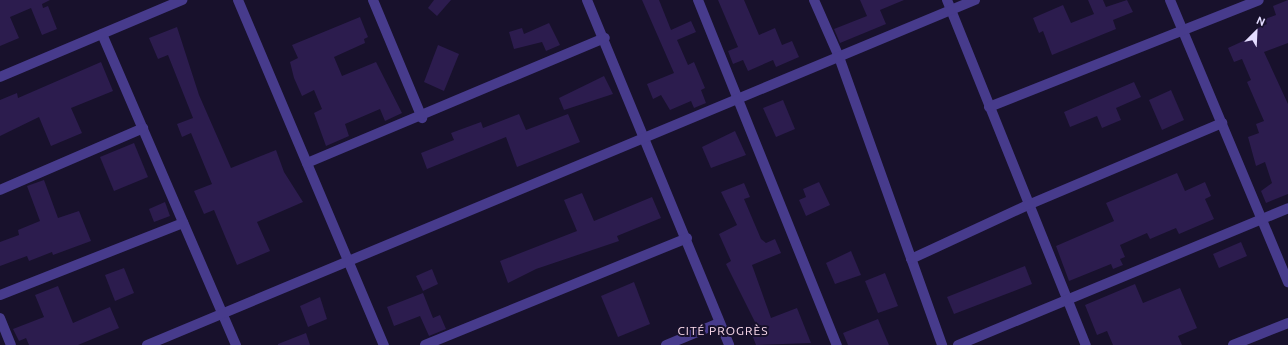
<!DOCTYPE html>
<html>
<head>
<meta charset="utf-8">
<style>
	body { margin:0 }
	#map { position:relative; width:1288px; height:345px; overflow:hidden; background:#18112c; font-family:Ubuntu,sans-serif }
	div>[style] { position:absolute }
	[style*='--x'] { left:calc(var(--x)*1px); top:calc(var(--y)*1px); width:calc(var(--w)*1px); rotate:calc(var(--a)*1deg) }
	.building>* { inset:0; background:#2c1c4e }
	.minor>* { height:10px; margin:-5px; padding:0 5px; transform-origin:5px; border-radius:5px; background:#473b8c }
	span { translate:-50% -50%; white-space:nowrap; text-align:center; line-height:1.15; -webkit-text-stroke:4px #18112c; paint-order:stroke }
	.neighbourhood-label { font-size:12px; color:#ffdeef; letter-spacing:1px }
	.north { position:absolute; left:1236px; top:12px; width:40px; height:40px; -webkit-text-stroke:3px #18112c; paint-order:stroke; rotate:24deg; font-size:11px; font-weight:700; line-height:16px; text-align:center; color:#e4dcff }
	.north::after { content:''; display:block; margin:auto; width:14px; height:18px; background:#e4dcff; clip-path:polygon(50% 0,100% 100%,50% 72%,0 100%) }
</style>
</head>
<body>
<div id="map">
	<div class="building">
		<div style="clip-path:polygon(0 0,50px 0,42px 4px,43px 8px,48px 6px,57px 29px,42px 35px,31px 8px,10px 17px,19px 38px,0 46px)"></div>
		<div style="clip-path:polygon(434px 0,451px 0,437px 16px,428px 8px)"></div>
		<div style="clip-path:polygon(642px 0,659px 0,671px 30px,691px 21px,696px 32px,677px 40px,688px 65px,694px 62px,705px 88px,701px 90px,706px 103px,694px 108px,691px 101px,670px 110px,661px 95px,653px 99px,647px 84px,674px 73px)"></div>
		<div style="clip-path:polygon(718px 0,744px 0,759px 35px,775px 28px,782px 45px,792px 41px,799px 57px,776px 67px,773px 60px,748px 71px,743px 60px,733px 64px,728px 51px,738px 47px)"></div>
		<div style="clip-path:polygon(860px 0,904px 0,880px 10px,886px 24px,840px 43px,834px 29px,867px 16px)"></div>
		<div style="clip-path:polygon(1088px 0,1103px 0,1106px 7px,1127px 0,1133px 12px,1113px 20px,1116px 29px,1052px 55px,1043px 31px,1039px 33px,1033px 18px,1063px 5px,1071px 23px,1094px 14px)"></div>
		<div style="clip-path:polygon(1288px 0,1288px 43px,1264px 52px,1288px 104px,1288px 194px,1266px 203px,1261px 191px,1272px 183px,1265px 162px,1256px 166px,1248px 137px,1259px 133px,1256px 124px,1264px 121px,1247px 82px,1251px 80px,1242px 59px,1234px 62px,1228px 48px,1254px 36px,1258px 28px,1267px 24px,1265px 19px,1276px 15px,1273px 6px)"></div>
		<div style="clip-path:polygon(360px 17px,368px 37px,364px 39px,365px 43px,334px 57px,342px 76px,376px 62px,402px 113px,385px 121px,380px 109px,345px 124px,349px 136px,326px 146px,314px 113px,322px 109px,314px 90px,302px 96px,294px 78px,290px 62px,298px 58px,292px 45px)"></div>
		<div style="clip-path:polygon(549px 23px,560px 45px,546px 51px,542px 42px,514px 49px,509px 32px,522px 28px,524px 34px)"></div>
		<div style="clip-path:polygon(177px 27px,199px 95px,231px 168px,276px 150px,284px 172px,303px 202px,257px 222px,270px 251px,237px 265px,214px 210px,204px 214px,194px 191px,212px 184px,191px 133px,182px 137px,177px 124px,193px 118px,168px 55px,158px 59px,149px 38px)"></div>
		<div style="clip-path:polygon(438px 45px,459px 54px,444px 91px,424px 82px)"></div>
		<div style="clip-path:polygon(101px 62px,113px 91px,71px 108px,82px 133px,51px 146px,39px 117px,0 136px,0 100px,17px 93px,18px 98px)"></div>
		<div style="clip-path:polygon(604px 76px,613px 94px,564px 110px,559px 98px)"></div>
		<div style="clip-path:polygon(1134px 82px,1141px 97px,1116px 108px,1121px 120px,1102px 128px,1097px 116px,1070px 127px,1064px 112px)"></div>
		<div style="clip-path:polygon(1171px 90px,1184px 120px,1162px 130px,1149px 100px)"></div>
		<div style="clip-path:polygon(783px 100px,795px 129px,776px 137px,763px 108px)"></div>
		<div style="clip-path:polygon(519px 114px,526px 130px,568px 114px,580px 142px,517px 167px,506px 137px,427px 169px,421px 153px,454px 140px,451px 133px,481px 122px,483px 128px)"></div>
		<div style="clip-path:polygon(735px 131px,746px 155px,711px 168px,702px 147px)"></div>
		<div style="clip-path:polygon(134px 143px,148px 177px,114px 191px,100px 157px)"></div>
		<div style="clip-path:polygon(1177px 173px,1185px 191px,1205px 182px,1211px 196px,1205px 199px,1214px 219px,1179px 234px,1176px 228px,1150px 239px,1147px 233px,1120px 245px,1125px 257px,1120px 259px,1123px 265px,1113px 269px,1111px 264px,1069px 281px,1056px 246px,1114px 221px,1106px 203px)"></div>
		<div style="clip-path:polygon(44px 180px,58px 218px,79px 211px,91px 241px,53px 255px,52px 252px,29px 261px,27px 256px,0 266px,0 242px,19px 235px,18px 230px,40px 221px,27px 186px)"></div>
		<div style="clip-path:polygon(819px 182px,830px 205px,806px 216px,799px 200px,806px 197px,803px 189px)"></div>
		<div style="clip-path:polygon(744px 183px,750px 197px,744px 199px,761px 239px,766px 243px,775px 239px,781px 253px,752px 265px,771px 318px,797px 308px,811px 343px,756px 345px,749px 327px,756px 324px,726px 264px,731px 261px,719px 234px,737px 225px,721px 192px)"></div>
		<div style="clip-path:polygon(582px 193px,594px 221px,652px 197px,661px 218px,617px 236px,619px 241px,536px 269px,508px 283px,500px 261px,577px 231px,564px 200px)"></div>
		<div style="clip-path:polygon(165px 202px,170px 216px,154px 222px,149px 209px)"></div>
		<div style="clip-path:polygon(1241px 242px,1247px 256px,1219px 268px,1213px 254px)"></div>
		<div style="clip-path:polygon(851px 251px,861px 275px,835px 284px,826px 263px)"></div>
		<div style="clip-path:polygon(1025px 266px,1032px 284px,954px 314px,947px 297px)"></div>
		<div style="clip-path:polygon(124px 268px,134px 293px,115px 301px,105px 275px)"></div>
		<div style="clip-path:polygon(432px 269px,438px 284px,423px 291px,416px 276px)"></div>
		<div style="clip-path:polygon(885px 273px,898px 306px,878px 313px,865px 281px)"></div>
		<div style="clip-path:polygon(634px 282px,650px 324px,618px 337px,601px 296px)"></div>
		<div style="clip-path:polygon(1135px 284px,1143px 303px,1180px 288px,1197px 328px,1178px 336px,1182px 345px,1113px 345px,1107px 331px,1097px 335px,1085px 305px)"></div>
		<div style="clip-path:polygon(58px 286px,73px 323px,110px 307px,119px 328px,78px 345px,29px 345px,26px 338px,19px 341px,13px 329px,44px 317px,35px 295px)"></div>
		<div style="clip-path:polygon(423px 293px,433px 318px,440px 315px,446px 329px,429px 336px,420px 316px,394px 326px,387px 307px)"></div>
		<div style="clip-path:polygon(320px 297px,327px 319px,308px 327px,300px 306px)"></div>
		<div style="clip-path:polygon(878px 319px,889px 345px,848px 345px,843px 333px)"></div>
		<div style="clip-path:polygon(306px 333px,310px 345px,278px 345px,278px 344px)"></div>
	</div>
	<div class="minor">
		<div style="--x:238;--y:0;--w:375;--a:67.1"></div>
		<div style="--x:373;--y:0;--w:128;--a:67.4"></div>
		<div style="--x:587;--y:0;--w:373;--a:67.6"></div>
		<div style="--x:698;--y:0;--w:372;--a:68.1"></div>
		<div style="--x:814;--y:0;--w:62;--a:66.3"></div>
		<div style="--x:839;--y:57;--w:306;--a:70.3"></div>
		<div style="--x:947;--y:0;--w:372;--a:68.1"></div>
		<div style="--x:1170;--y:0;--w:306;--a:67.3"></div>
		<div style="--x:102;--y:34;--w:339;--a:66.7"></div>
		<div style="--x:0;--y:77;--w:198;--a:-22.9"></div>
		<div style="--x:989;--y:107;--w:290;--a:-21.6"></div>
		<div style="--x:307;--y:163;--w:323;--a:-22.8"></div>
		<div style="--x:0;--y:190;--w:156;--a:-23.4"></div>
		<div style="--x:911;--y:259;--w:129;--a:-24.8"></div>
		<div style="--x:1028;--y:205;--w:211;--a:-22.9"></div>
		<div style="--x:0;--y:295;--w:197;--a:-21.5"></div>
		<div style="--x:0;--y:318;--w:29;--a:68"></div>
		<div style="--x:147;--y:345;--w:897;--a:-22.62"></div>
		<div style="--x:425;--y:345;--w:283;--a:-22.2"></div>
		<div style="--x:666;--y:345;--w:57;--a:-22.5"></div>
		<div style="--x:958;--y:345;--w:357;--a:-22.5"></div>
		<div style="--x:1233;--y:345;--w:59;--a:-21.8"></div>
	</div>
	<div class="neighbourhood-label">
		<span style="left:723px;top:331px">CITÉ PROGRÈS</span>
	</div>
	<div class="north">N</div>
</div>
</body>
</html>
